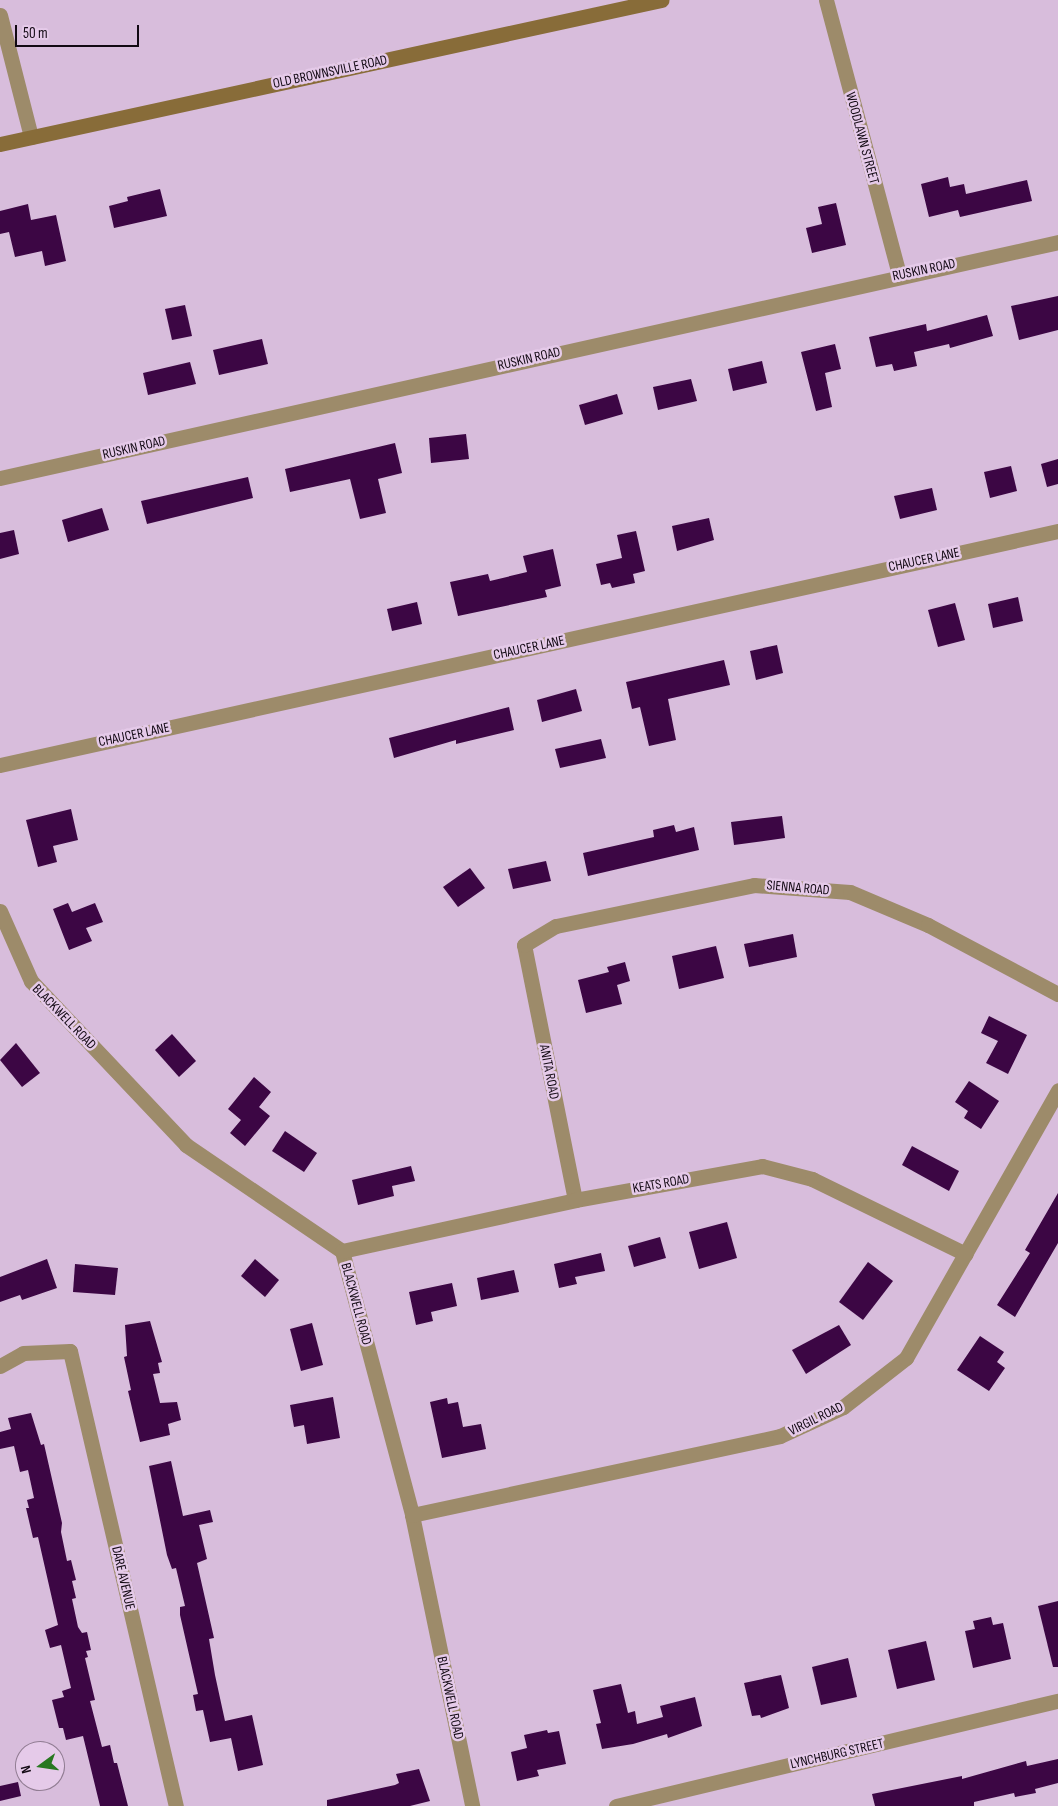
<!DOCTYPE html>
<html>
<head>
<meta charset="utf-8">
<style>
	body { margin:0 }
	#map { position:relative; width:1058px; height:1806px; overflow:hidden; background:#d8bddc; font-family:"Sofia Sans Condensed",sans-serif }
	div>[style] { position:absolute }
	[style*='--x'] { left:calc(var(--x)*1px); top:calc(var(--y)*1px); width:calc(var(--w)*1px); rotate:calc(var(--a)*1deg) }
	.building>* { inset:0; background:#3c0644 }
	.minor>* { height:15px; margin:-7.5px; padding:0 7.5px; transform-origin:7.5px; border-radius:7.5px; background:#9d8b6a }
	.tertiary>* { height:15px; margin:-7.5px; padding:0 7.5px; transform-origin:7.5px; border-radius:7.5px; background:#9d8b6a }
	.secondary>* { height:15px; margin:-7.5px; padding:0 7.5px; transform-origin:7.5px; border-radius:7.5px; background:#886c39 }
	span { translate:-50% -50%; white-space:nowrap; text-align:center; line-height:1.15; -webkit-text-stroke:5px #e5cae9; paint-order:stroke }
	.street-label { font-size:14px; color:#120913 }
	.north { position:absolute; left:15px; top:1741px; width:50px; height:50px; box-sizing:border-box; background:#e5cae9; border:1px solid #917d93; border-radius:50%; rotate:256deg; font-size:14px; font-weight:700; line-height:20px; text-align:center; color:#120913 }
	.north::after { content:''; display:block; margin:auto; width:18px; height:22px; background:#287821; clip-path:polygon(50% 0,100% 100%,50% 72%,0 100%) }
	.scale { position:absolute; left:15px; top:25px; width:124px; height:22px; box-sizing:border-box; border:2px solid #120913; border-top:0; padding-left:6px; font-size:15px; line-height:18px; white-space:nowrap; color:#120913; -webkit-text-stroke:4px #e5cae9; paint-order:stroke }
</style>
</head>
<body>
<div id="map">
	<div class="building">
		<div style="clip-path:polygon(948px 177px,950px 187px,964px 184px,966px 194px,1027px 180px,1032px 201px,960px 217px,958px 210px,929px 217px,921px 184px)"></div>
		<div style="clip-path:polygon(160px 189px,167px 216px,114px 228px,109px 206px,128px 201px,127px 197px)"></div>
		<div style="clip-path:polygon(836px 203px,846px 245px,812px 253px,806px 228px,822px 224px,818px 207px)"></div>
		<div style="clip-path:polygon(28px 204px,31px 220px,56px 215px,66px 261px,45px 266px,42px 251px,15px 257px,9px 232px,0 234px,0 211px)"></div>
		<div style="clip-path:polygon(1058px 296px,1058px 330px,1019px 340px,1011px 306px)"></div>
		<div style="clip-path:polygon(185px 305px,192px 336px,172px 340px,165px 309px)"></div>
		<div style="clip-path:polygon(987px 315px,993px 336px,950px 348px,949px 344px,914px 352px,917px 366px,894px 371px,892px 364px,876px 367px,869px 337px,926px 324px,927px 331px)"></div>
		<div style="clip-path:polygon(262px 339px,268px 364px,219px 375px,213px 350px)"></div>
		<div style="clip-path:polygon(835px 344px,841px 369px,825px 373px,832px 407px,816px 411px,801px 352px)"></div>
		<div style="clip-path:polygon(762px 361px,767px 383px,733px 391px,728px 369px)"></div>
		<div style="clip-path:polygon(190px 362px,196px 384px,148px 395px,143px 373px)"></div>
		<div style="clip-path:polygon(691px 379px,697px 401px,658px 410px,653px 387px)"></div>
		<div style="clip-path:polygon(617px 394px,623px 414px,585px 425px,579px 405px)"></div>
		<div style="clip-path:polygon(466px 434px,469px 459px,431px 463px,429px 438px)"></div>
		<div style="clip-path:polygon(395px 443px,402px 473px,378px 479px,386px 513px,360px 519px,350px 479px,290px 492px,285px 469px)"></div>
		<div style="clip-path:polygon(1058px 459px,1058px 484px,1047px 487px,1041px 464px)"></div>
		<div style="clip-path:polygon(1011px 466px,1017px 491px,990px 498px,984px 472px)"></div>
		<div style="clip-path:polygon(248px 477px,253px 498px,147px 524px,141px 501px)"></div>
		<div style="clip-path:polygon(932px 488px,937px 510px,900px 519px,894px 496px)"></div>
		<div style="clip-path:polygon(102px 508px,109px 530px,68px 542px,62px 520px)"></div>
		<div style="clip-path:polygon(709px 518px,714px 540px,677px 551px,672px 526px)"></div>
		<div style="clip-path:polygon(14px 530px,19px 554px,0 559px,0 533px)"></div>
		<div style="clip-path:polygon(636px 531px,645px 571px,633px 574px,635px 583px,612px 588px,610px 583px,601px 585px,596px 564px,622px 558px,617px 535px)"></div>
		<div style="clip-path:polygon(553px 549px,561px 586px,545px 590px,547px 597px,458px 616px,450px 582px,488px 574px,490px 581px,527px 572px,523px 556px)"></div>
		<div style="clip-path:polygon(1018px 597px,1023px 621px,993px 628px,988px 604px)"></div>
		<div style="clip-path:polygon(417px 602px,422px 624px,392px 631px,387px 609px)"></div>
		<div style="clip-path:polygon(955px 603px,965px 640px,938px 647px,928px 610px)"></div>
		<div style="clip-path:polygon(777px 645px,783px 673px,756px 680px,750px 651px)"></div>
		<div style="clip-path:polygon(724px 660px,730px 685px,668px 699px,676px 740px,649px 746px,640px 707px,632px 709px,626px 682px)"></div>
		<div style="clip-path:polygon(576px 689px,582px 711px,542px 722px,537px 700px)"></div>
		<div style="clip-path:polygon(509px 707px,514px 730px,456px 744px,456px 740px,394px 758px,389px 738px)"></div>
		<div style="clip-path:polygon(601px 739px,606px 758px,560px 768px,555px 749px)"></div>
		<div style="clip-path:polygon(71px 809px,78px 840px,53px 846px,57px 862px,38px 867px,26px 820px)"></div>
		<div style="clip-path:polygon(782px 816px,785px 838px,734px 845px,731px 822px)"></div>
		<div style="clip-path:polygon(674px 825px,676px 832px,694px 827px,699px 850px,588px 876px,583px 853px,654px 837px,653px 830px)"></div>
		<div style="clip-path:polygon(546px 861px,551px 881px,513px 889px,508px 869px)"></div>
		<div style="clip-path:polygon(470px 868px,485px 888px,458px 907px,443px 887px)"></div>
		<div style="clip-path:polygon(68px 903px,72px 912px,95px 903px,103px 922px,86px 928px,92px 941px,69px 950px,53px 909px)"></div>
		<div style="clip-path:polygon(793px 934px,797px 957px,749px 967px,744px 944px)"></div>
		<div style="clip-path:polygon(716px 946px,724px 978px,679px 989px,672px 956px)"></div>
		<div style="clip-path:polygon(625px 962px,630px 981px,617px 985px,622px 1004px,586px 1013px,578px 980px,609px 972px,607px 967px)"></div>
		<div style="clip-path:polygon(989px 1016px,1027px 1035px,1008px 1074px,986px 1063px,998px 1041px,981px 1033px)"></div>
		<div style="clip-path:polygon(172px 1034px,196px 1061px,179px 1077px,155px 1050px)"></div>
		<div style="clip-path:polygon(16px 1043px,40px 1073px,22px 1087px,0 1060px)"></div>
		<div style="clip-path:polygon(254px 1077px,271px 1092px,259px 1107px,270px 1116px,245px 1146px,230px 1133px,241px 1120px,228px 1109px)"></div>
		<div style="clip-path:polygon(969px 1081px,999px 1101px,981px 1129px,964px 1118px,968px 1111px,955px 1102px)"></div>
		<div style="clip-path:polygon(285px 1131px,317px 1153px,304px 1172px,272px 1151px)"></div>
		<div style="clip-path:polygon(912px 1146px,959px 1171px,949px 1191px,902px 1165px)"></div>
		<div style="clip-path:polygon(411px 1166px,415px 1181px,392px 1186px,394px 1196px,358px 1205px,352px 1180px)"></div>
		<div style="clip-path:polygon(1058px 1193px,1058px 1243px,1015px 1317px,997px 1305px,1030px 1253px,1025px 1250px)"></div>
		<div style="clip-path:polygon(727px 1222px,737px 1258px,699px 1269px,689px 1232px)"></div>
		<div style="clip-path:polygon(660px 1237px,666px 1258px,634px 1267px,628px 1246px)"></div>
		<div style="clip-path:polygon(601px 1253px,605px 1271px,575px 1277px,577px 1284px,559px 1288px,554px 1264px)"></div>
		<div style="clip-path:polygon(47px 1259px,57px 1288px,22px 1300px,20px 1295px,0 1302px,0 1277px)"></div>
		<div style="clip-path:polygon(255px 1259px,279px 1280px,265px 1297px,241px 1276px)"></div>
		<div style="clip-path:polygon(868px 1262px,893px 1281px,863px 1320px,839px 1302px)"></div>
		<div style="clip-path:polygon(75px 1264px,118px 1268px,115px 1295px,73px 1292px)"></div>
		<div style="clip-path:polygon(514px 1270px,519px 1292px,481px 1300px,477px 1278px)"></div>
		<div style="clip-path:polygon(452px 1283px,457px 1306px,431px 1312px,433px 1321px,416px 1325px,409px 1292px)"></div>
		<div style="clip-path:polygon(150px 1321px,162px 1362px,158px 1363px,160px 1373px,153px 1374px,160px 1403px,177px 1402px,181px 1420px,168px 1424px,170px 1435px,140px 1442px,128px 1391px,131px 1390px,124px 1357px,127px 1356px,125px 1325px)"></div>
		<div style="clip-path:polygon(312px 1323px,323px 1365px,301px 1371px,290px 1329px)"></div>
		<div style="clip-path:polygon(839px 1325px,851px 1345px,806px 1374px,792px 1350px)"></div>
		<div style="clip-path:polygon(980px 1336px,1004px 1352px,997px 1362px,1005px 1368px,989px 1391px,957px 1370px)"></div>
		<div style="clip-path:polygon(333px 1397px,340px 1438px,307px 1444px,304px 1425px,294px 1427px,290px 1405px)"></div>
		<div style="clip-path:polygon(447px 1398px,448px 1404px,458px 1402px,463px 1427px,481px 1424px,486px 1449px,442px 1458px,430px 1402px)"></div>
		<div style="clip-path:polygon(31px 1413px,41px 1445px,44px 1444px,62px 1523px,61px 1532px,67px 1561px,71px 1560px,76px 1580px,72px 1581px,76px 1598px,72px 1599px,78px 1627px,82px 1633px,87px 1632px,91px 1650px,86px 1651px,88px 1657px,85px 1658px,95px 1700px,90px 1701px,102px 1747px,110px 1745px,114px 1763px,117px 1763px,128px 1806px,100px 1806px,83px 1736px,66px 1740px,63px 1728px,59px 1728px,52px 1700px,64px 1697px,62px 1691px,71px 1688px,61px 1645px,50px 1648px,45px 1630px,58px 1625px,38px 1537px,33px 1538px,26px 1508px,29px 1508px,27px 1500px,34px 1498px,28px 1470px,20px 1472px,14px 1446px,0 1449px,0 1432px,11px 1429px,8px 1418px)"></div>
		<div style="clip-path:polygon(171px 1461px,183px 1516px,210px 1510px,213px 1522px,199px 1525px,207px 1559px,197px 1563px,214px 1638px,209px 1639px,215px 1675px,225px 1721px,252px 1715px,263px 1765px,238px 1771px,231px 1738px,210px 1742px,203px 1710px,196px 1711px,193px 1695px,198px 1694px,180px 1615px,180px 1607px,185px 1606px,176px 1568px,172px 1569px,167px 1555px,149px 1466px)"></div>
		<div style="clip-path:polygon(1058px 1601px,1058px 1667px,1053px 1667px,1038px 1606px)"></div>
		<div style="clip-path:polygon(991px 1617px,993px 1625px,1003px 1623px,1011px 1659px,973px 1668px,965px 1631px,975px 1629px,973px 1621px)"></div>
		<div style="clip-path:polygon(926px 1641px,935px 1680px,897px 1689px,888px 1650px)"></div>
		<div style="clip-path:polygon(848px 1658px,857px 1697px,821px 1705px,812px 1667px)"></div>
		<div style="clip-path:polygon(781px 1675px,789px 1708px,761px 1718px,760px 1715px,752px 1716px,744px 1683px)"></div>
		<div style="clip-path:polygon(621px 1684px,628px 1713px,635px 1711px,637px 1724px,663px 1717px,660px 1706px,695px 1697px,702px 1726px,668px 1738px,667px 1734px,633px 1744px,602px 1749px,596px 1724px,601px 1723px,593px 1690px)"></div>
		<div style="clip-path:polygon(547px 1730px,548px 1733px,559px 1731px,566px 1764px,537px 1770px,539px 1776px,517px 1781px,511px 1752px,527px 1748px,524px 1735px)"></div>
		<div style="clip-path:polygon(1058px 1759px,1058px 1783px,1035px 1789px,1036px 1793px,1015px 1797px,1014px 1793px,974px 1802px,974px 1806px,875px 1806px,872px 1794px,962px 1776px,962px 1779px,1026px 1761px,1027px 1766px)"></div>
		<div style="clip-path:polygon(419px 1769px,430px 1801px,410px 1806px,327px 1806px,327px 1800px,395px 1785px,399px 1783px,396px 1774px)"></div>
		<div style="clip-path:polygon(18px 1782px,21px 1796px,0 1801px,0 1786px)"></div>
	</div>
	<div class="minor">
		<div style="--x:826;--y:0;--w:285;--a:75.1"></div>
		<div style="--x:0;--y:478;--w:1084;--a:-12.57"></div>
		<div style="--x:0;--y:765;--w:1084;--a:-12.47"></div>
		<div style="--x:0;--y:911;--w:77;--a:66.1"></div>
		<div style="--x:31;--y:981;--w:226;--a:46.6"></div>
		<div style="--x:186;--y:1145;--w:189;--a:34.2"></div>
		<div style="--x:342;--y:1251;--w:273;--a:75.1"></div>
		<div style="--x:412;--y:1515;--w:297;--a:78.3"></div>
		<div style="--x:575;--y:1200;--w:260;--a:-101.3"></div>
		<div style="--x:524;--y:945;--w:37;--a:-31"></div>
		<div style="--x:556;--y:926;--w:202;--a:-11.7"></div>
		<div style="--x:754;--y:885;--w:96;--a:4.2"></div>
		<div style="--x:850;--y:892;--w:85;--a:22.9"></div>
		<div style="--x:928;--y:925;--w:147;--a:28"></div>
		<div style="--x:342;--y:1251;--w:239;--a:-12.3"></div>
		<div style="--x:575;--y:1200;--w:190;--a:-10.3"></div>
		<div style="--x:762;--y:1166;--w:52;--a:14.6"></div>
		<div style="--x:812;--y:1179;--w:171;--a:26"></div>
		<div style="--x:0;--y:1366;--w:26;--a:-29"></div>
		<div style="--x:23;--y:1353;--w:47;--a:-2.4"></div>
		<div style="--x:70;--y:1351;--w:467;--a:76.9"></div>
		<div style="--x:412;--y:1515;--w:376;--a:-12.1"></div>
		<div style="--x:780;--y:1436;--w:69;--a:-24.7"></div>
		<div style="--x:843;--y:1407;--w:80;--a:-37.9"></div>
		<div style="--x:906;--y:1358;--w:308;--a:-60.4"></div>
	</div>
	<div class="tertiary">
		<div style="--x:0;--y:15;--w:126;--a:75.7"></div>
		<div style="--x:616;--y:1806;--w:454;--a:-13.4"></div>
	</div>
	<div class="secondary">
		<div style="--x:0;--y:144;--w:677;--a:-12.29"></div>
	</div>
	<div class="street-label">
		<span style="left:330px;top:72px;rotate:-12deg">OLD BROWNSVILLE ROAD</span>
		<span style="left:862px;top:138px;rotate:75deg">WOODLAWN STREET</span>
		<span style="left:924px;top:270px;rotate:-12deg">RUSKIN ROAD</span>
		<span style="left:529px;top:359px;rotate:-13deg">RUSKIN ROAD</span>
		<span style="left:134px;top:448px;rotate:-13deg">RUSKIN ROAD</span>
		<span style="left:924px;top:560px;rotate:-12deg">CHAUCER LANE</span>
		<span style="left:529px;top:648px;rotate:-12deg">CHAUCER LANE</span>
		<span style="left:134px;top:735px;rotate:-12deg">CHAUCER LANE</span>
		<span style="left:798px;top:888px;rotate:5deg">SIENNA ROAD</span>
		<span style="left:64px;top:1017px;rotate:46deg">BLACKWELL ROAD</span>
		<span style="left:549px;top:1072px;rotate:79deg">ANITA ROAD</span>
		<span style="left:661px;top:1184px;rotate:-10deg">KEATS ROAD</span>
		<span style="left:356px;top:1304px;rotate:75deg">BLACKWELL ROAD</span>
		<span style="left:816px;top:1419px;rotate:-26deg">VIRGIL ROAD</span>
		<span style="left:123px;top:1578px;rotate:77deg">DARE AVENUE</span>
		<span style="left:450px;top:1698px;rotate:78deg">BLACKWELL ROAD</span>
		<span style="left:837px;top:1754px;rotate:-13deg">LYNCHBURG STREET</span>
	</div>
	<div class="north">N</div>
	<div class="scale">50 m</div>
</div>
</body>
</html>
